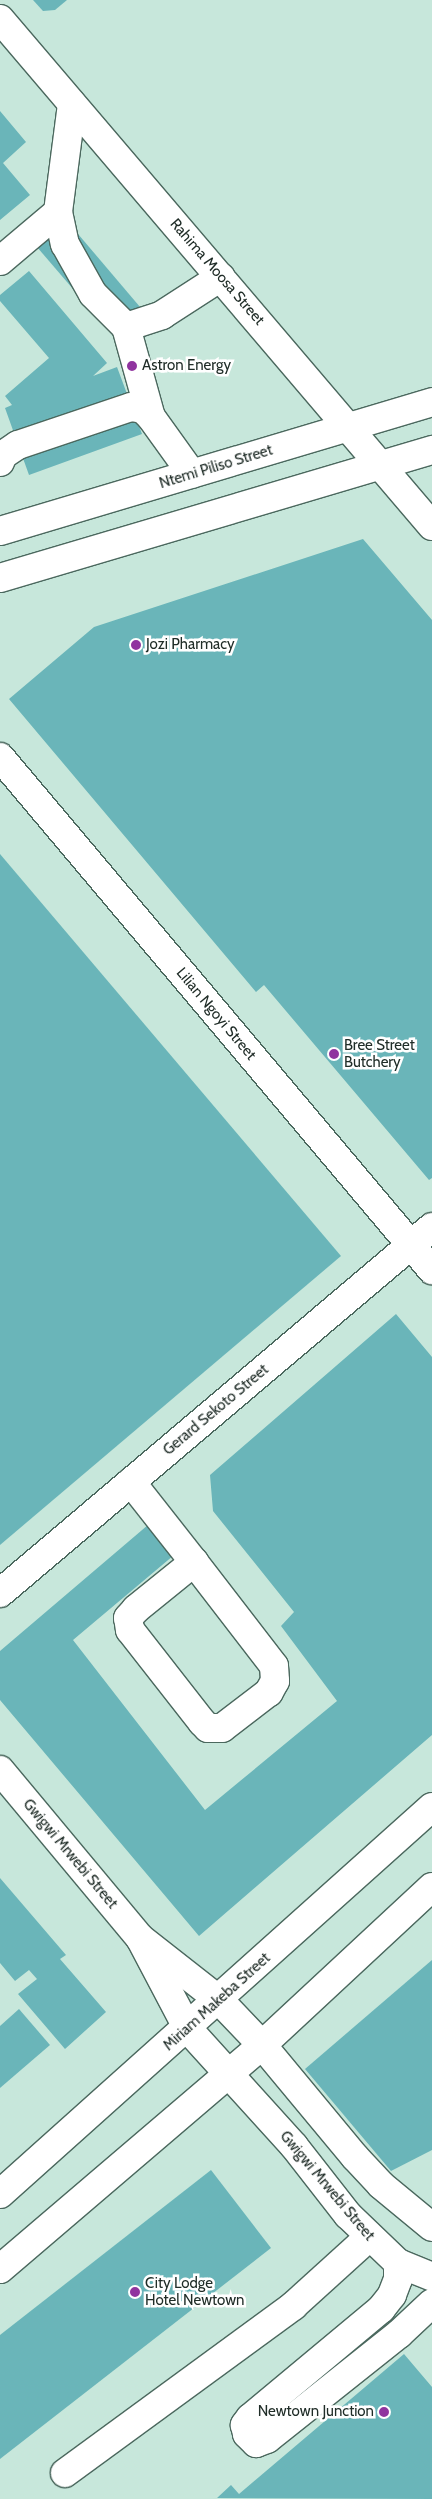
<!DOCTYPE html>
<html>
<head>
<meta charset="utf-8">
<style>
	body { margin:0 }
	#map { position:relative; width:432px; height:2499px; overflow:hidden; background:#c7e7db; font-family:Cabin,sans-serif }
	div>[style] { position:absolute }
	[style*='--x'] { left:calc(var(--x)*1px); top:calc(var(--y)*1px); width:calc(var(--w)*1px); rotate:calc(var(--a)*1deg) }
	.building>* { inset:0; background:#6ab5b9 }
	.roads { filter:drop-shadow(1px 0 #4b685e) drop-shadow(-1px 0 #4b685e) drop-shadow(0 1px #4b685e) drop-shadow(0 -1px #4b685e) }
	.minor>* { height:28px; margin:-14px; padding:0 14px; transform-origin:14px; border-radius:14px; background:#fff }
	.dots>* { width:14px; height:14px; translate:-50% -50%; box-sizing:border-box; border:2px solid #fff; border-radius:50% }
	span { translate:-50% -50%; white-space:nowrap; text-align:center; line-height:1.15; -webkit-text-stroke:5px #fff; paint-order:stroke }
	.street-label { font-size:15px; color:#202d28 }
	.poi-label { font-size:15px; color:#202d28 }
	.left { translate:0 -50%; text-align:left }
	.right { translate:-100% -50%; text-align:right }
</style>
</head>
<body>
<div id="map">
	<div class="building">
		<div style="clip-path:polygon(33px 0,67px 0,55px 10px,43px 11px)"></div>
		<div style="clip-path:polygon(0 111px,26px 142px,3px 163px,30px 195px,0 220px)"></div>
		<div style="clip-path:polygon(67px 221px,157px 327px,127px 352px,37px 247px)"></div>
		<div style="clip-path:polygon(29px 271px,107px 363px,93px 376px,117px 367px,142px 434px,29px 475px,5px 408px,12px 405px,5px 396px,49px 358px,0 301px,0 295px)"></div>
		<div style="clip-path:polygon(363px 539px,432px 620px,432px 1178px,429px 1180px,264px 985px,256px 992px,9px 699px,94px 627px)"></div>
		<div style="clip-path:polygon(0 854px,341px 1256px,0 1545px)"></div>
		<div style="clip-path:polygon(396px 1314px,432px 1357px,432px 1735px,199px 1936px,0 1700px,0 1651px,155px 1519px,180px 1550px,73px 1640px,205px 1810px,337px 1701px,281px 1626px,294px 1612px,213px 1511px,210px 1475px)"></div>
		<div style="clip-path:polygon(0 1878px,66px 1955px,60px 1959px,106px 2012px,65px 2049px,18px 1994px,37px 1979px,29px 1970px,15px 1981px,0 1963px)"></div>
		<div style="clip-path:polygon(432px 1960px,432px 2150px,391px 2171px,305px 2069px)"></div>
		<div style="clip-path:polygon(19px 2009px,50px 2045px,0 2088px,0 2026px)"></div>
		<div style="clip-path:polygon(211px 2170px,271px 2248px,0 2459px,0 2335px)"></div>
		<div style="clip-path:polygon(404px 2354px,432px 2387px,432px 2499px,217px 2498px,231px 2485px,239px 2494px)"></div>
	</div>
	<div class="roads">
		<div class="minor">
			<div style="--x:0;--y:19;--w:666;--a:49.57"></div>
			<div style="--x:72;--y:104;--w:109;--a:97.4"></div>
			<div style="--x:58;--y:212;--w:33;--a:78"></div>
			<div style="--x:65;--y:244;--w:57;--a:60.8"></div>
			<div style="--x:93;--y:294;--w:47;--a:45"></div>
			<div style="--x:126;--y:327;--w:93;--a:74.5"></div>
			<div style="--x:0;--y:261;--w:76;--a:-40.2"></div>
			<div style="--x:126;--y:327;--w:38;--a:-18"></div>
			<div style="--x:162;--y:315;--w:70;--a:-32.8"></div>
			<div style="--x:0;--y:462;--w:8;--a:-67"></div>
			<div style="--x:3;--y:455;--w:18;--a:-34"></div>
			<div style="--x:18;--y:445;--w:119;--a:-18.6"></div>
			<div style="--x:131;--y:407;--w:12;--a:9"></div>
			<div style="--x:143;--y:409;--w:11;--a:45"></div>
			<div style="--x:151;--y:417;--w:70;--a:54.3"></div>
			<div style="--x:0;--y:531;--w:451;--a:-16.6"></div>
			<div style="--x:0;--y:578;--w:451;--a:-16.5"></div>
			<div style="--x:0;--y:757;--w:671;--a:49.9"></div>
			<div style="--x:131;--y:1482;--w:102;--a:51.8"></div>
			<div style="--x:194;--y:1562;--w:131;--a:52.4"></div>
			<div style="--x:274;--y:1666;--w:15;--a:86"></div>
			<div style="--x:275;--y:1681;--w:13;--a:119"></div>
			<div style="--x:269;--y:1692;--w:59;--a:142.5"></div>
			<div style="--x:222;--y:1728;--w:14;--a:180"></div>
			<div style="--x:208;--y:1728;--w:8;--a:-135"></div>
			<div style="--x:202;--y:1722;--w:117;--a:-128"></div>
			<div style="--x:130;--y:1630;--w:12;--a:-99"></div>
			<div style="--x:128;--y:1618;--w:12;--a:-48"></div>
			<div style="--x:136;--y:1609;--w:75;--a:-39"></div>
			<div style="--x:0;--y:1593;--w:566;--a:-40.27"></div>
			<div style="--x:0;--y:1770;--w:219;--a:50.2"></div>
			<div style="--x:140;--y:1938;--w:100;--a:38.1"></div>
			<div style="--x:219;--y:2000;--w:62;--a:46.3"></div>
			<div style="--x:262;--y:2045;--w:146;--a:50.3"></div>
			<div style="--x:355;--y:2157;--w:38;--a:47"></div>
			<div style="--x:381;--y:2185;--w:66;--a:39.5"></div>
			<div style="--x:140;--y:1938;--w:103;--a:62.2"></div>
			<div style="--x:188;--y:2029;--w:158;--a:47.8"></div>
			<div style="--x:294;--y:2146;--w:88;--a:52"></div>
			<div style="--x:348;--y:2215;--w:69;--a:43.8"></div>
			<div style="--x:398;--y:2263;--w:16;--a:90"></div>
			<div style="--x:398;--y:2279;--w:17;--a:111"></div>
			<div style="--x:392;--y:2295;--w:18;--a:128"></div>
			<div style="--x:381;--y:2309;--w:170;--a:140.2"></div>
			<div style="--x:250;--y:2418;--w:9;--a:126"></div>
			<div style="--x:245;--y:2425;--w:9;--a:77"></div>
			<div style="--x:247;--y:2434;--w:13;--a:45"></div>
			<div style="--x:256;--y:2443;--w:12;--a:-20"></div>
			<div style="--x:267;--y:2439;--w:169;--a:-38.5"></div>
			<div style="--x:399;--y:2334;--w:45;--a:-43.2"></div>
			<div style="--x:0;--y:2194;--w:580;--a:-41.86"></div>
			<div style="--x:398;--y:2263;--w:37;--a:22"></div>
			<div style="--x:0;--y:2269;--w:345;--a:-40.5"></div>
			<div style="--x:262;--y:2045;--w:232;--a:-42.9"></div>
			<div style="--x:65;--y:2473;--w:283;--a:-36.2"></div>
			<div style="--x:293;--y:2306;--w:103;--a:-42.2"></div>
		</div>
	</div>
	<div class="dots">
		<div style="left:132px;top:366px;background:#90349f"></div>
		<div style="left:136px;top:645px;background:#90349f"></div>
		<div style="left:334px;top:1054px;background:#90349f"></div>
		<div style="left:135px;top:2292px;background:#90349f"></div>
		<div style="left:384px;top:2412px;background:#90349f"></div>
	</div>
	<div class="street-label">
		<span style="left:217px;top:272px;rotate:49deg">Rahima Moosa Street</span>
		<span style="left:216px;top:467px;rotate:-17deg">Ntemi Piliso Street</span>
		<span style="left:216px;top:1014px;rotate:50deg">Lilian Ngoyi Street</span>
		<span style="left:216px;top:1410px;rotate:-40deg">Gerard Sekoto Street</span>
		<span style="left:70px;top:1854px;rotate:50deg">Gwigwi Mrwebi Street</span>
		<span style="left:217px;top:2002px;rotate:-42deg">Miriam Makeba Street</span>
		<span style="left:327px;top:2186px;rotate:50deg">Gwigwi Mrwebi Street</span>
	</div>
	<div class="poi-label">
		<span class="left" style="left:142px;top:366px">Astron Energy</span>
		<span class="left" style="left:146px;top:645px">Jozi Pharmacy</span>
		<span class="left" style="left:344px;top:1054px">Bree Street<br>Butchery</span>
		<span class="left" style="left:145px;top:2292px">City Lodge<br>Hotel Newtown</span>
		<span class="right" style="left:374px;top:2412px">Newtown Junction</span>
	</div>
</div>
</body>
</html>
